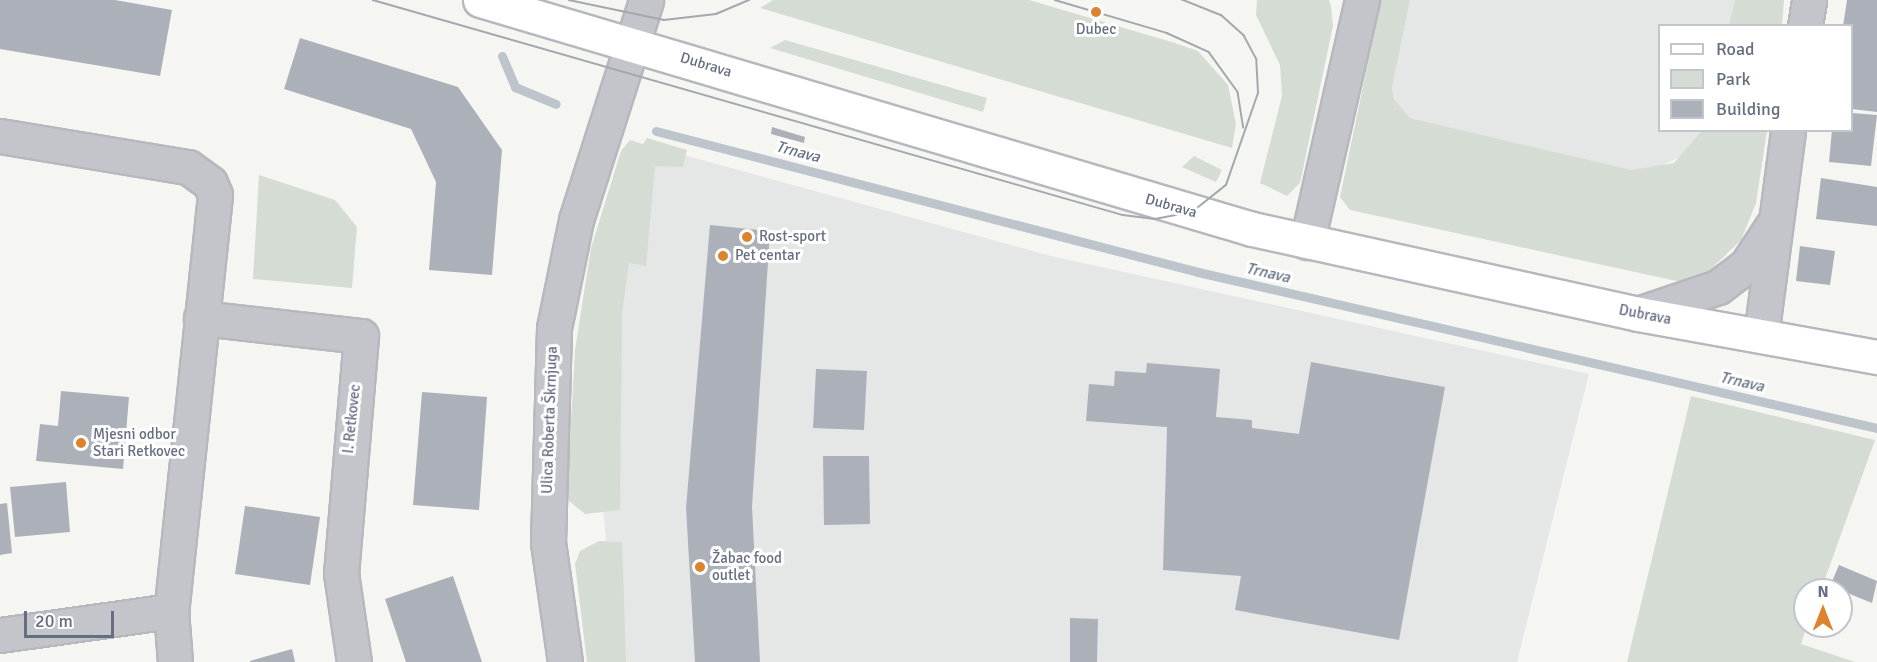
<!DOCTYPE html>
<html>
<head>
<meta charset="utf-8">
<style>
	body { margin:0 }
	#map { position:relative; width:1877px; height:662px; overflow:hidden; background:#f5f6f2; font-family:Signika,sans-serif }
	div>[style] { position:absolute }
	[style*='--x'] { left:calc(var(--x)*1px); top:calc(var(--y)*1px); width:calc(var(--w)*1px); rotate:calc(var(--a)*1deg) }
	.built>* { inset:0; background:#e5e6e6 }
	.green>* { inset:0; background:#d5dcd4 }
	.stream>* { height:9px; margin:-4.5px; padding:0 4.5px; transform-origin:4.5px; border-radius:4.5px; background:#bdc4cc }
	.building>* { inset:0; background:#acb0b8 }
	.roads { filter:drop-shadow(2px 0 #b6b8be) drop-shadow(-2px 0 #b6b8be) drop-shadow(0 2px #b6b8be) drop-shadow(0 -2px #b6b8be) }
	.street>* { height:33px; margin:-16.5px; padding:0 16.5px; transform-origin:16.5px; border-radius:16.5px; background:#c4c5ca }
	.secondary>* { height:33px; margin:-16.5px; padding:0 16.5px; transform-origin:16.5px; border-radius:16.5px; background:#fff }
	.tram>* { height:1.5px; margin:-0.75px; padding:0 0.75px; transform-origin:0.75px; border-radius:0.75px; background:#a4a7ae }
	.dots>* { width:16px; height:16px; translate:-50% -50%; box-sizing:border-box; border:3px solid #fff; border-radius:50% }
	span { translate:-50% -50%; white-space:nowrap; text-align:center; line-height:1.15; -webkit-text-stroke:6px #fff; paint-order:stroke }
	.poi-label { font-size:15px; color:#666e82 }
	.left { translate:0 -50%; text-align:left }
	.street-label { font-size:15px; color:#666e82 }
	.water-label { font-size:16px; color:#677585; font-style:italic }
	.legend { position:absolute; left:1658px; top:24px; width:195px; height:108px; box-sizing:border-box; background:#fff; border:2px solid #c2c5cd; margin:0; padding:8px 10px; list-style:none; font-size:18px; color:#666e82 }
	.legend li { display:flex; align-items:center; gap:12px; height:30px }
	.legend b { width:30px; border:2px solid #c2c5cd }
	.north { position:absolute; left:1793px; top:578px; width:60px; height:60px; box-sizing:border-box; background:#fff; border:2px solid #c2c5cd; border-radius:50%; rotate:0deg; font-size:16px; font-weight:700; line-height:24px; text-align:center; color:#666e82 }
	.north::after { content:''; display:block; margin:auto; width:21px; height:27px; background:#db832d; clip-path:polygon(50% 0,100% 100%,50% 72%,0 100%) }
	.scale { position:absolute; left:24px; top:611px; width:90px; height:27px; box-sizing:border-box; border:3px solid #666e82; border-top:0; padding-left:8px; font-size:18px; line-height:21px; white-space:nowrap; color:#666e82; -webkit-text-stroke:4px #fff; paint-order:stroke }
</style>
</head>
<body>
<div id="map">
	<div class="built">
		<div style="clip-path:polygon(1410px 0,1735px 0,1729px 25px,1660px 26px,1660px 130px,1702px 131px,1686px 154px,1653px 170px,1632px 170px,1410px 118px,1394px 99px,1392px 88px)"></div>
		<div style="clip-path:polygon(655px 147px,1051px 256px,1589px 374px,1517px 662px,617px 662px,599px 462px,614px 308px)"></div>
	</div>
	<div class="green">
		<div style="clip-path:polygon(773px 0,1029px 0,1175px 43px,1198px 51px,1228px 85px,1236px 124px,1232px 148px,760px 8px)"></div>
		<div style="clip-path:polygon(1257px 0,1329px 0,1331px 6px,1333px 26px,1300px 183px,1287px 196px,1260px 183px,1282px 96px,1280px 65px,1256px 15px)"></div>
		<div style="clip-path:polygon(1381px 0,1410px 0,1392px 88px,1394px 99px,1410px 118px,1632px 170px,1674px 163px,1702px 131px,1767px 131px,1756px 203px,1741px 240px,1707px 273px,1681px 282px,1350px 210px,1340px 197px)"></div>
		<div style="clip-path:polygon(1735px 0,1784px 0,1782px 25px,1729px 25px)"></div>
		<div style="clip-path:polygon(785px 40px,987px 98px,983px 112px,770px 48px)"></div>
		<div style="clip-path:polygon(647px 138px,687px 150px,683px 167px,655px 166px,646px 266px,629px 263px,622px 313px,620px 510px,585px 514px,569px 501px,569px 458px,575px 350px,591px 248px,621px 151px,630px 140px,643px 144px)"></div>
		<div style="clip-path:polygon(1194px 156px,1222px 170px,1216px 182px,1182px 167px)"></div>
		<div style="clip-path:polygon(259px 175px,335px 200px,357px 227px,352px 288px,253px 279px)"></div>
		<div style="clip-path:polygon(1691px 396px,1875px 440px,1821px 590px,1805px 590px,1807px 626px,1801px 644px,1855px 662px,1627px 662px)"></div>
		<div style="clip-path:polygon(599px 541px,622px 542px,626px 662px,587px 662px,575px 564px,580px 551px)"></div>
	</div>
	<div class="stream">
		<div style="--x:502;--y:56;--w:34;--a:67"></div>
		<div style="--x:515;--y:87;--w:44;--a:22.5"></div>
		<div style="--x:656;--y:131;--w:560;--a:14.58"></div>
		<div style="--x:1198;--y:272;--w:697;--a:12.94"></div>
	</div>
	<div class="building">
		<div style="clip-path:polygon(0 0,115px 0,172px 10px,160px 76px,0 49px)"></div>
		<div style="clip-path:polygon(1847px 0,1877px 0,1877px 112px,1852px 109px,1852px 26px,1843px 26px)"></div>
		<div style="clip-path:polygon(300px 38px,458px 87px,502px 150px,492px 275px,429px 270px,436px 182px,411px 129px,284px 89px)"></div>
		<div style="clip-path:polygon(1852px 113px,1877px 115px,1871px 166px,1829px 162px,1832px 130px,1852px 130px)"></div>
		<div style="clip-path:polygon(772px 127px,805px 137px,804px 143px,771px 134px)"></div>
		<div style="clip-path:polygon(1821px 178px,1877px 187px,1877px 226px,1816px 219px)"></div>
		<div style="clip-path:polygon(710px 225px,770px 231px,752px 507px,760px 662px,695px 662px,686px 508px)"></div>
		<div style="clip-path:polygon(1800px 246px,1835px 251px,1830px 285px,1796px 281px)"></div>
		<div style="clip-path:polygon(1311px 362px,1445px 387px,1399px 640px,1235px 610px,1241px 576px,1163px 570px,1167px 427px,1086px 421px,1089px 384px,1114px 386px,1115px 371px,1146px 373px,1147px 363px,1220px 369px,1216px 417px,1252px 420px,1252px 428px,1299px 434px)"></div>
		<div style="clip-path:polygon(816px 369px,867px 371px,864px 430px,813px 428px)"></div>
		<div style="clip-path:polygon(61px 391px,129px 397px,123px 469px,36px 461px,40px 424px,58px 426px)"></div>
		<div style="clip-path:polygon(422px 392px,487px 397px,479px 510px,413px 505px)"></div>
		<div style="clip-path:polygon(823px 456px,869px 456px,870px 524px,824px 525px)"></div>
		<div style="clip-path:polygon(66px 482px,70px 532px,15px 537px,10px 487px)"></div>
		<div style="clip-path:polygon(7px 503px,12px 553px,0 555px,0 504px)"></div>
		<div style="clip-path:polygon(245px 506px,320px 517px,310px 585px,235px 574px)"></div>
		<div style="clip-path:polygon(1839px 565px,1877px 581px,1872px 603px,1830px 586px)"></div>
		<div style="clip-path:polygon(453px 576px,482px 662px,406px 662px,385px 599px)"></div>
		<div style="clip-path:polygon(1070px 618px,1098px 619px,1097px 662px,1070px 662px)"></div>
		<div style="clip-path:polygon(292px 649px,295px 662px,250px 662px,250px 661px)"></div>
	</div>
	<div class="roads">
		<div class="street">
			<div style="--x:1805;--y:26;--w:26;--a:-81"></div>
			<div style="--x:0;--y:136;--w:191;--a:9.4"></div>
			<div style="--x:188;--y:167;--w:27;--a:36"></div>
			<div style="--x:210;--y:183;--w:13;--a:67"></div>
			<div style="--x:215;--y:195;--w:418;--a:96"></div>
			<div style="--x:171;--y:611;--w:51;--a:85.5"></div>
			<div style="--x:1307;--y:242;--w:248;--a:-77.2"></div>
			<div style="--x:1638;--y:314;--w:84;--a:-18.6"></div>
			<div style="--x:1718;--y:287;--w:35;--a:-37"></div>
			<div style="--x:1746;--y:266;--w:49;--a:-56.6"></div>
			<div style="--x:201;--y:318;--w:161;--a:6.4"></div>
			<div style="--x:361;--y:336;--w:238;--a:94.8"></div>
			<div style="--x:341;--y:573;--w:90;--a:81.7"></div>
			<div style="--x:1761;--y:336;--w:208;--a:-82.5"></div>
			<div style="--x:0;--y:635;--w:173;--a:-8"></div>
			<div style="--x:565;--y:662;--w:120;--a:-98.1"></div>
			<div style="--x:548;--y:543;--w:215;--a:-88.4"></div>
			<div style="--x:554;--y:328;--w:110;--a:-78.5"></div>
			<div style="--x:576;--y:220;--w:231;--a:-72.3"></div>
		</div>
		<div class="secondary">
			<div style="--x:480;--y:0;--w:805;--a:16.52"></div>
			<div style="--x:1252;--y:229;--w:395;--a:12.4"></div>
			<div style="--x:1638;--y:314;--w:243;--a:10.2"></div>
		</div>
	</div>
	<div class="tram">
		<div style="--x:373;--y:0;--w:780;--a:16"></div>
		<div style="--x:1123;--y:215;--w:32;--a:7"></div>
		<div style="--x:1155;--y:219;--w:38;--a:-11"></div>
		<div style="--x:1192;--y:212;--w:43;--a:-38.5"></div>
		<div style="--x:1226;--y:185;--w:97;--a:-70.8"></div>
		<div style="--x:1258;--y:93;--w:34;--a:-93"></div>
		<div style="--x:1256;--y:59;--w:26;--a:-118"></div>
		<div style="--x:1244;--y:36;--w:30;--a:-138"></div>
		<div style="--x:1222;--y:16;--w:43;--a:-158.2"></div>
		<div style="--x:569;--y:0;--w:97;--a:11.9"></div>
		<div style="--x:664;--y:20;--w:52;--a:-6.6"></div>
		<div style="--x:716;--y:14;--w:36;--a:-23"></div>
		<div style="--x:1055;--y:0;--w:117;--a:16.4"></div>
		<div style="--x:1167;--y:33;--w:46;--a:24.3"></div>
		<div style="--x:1209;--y:52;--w:49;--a:54.1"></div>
		<div style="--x:1238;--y:92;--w:36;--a:81"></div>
	</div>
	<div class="dots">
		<div style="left:1096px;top:12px;background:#db832d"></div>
		<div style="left:747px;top:237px;background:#db832d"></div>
		<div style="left:723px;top:256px;background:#db832d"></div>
		<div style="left:81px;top:443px;background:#db832d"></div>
		<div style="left:700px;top:567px;background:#db832d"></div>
	</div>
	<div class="poi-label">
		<span style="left:1096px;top:30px">Dubec</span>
		<span class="left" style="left:759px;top:237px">Rost-sport</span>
		<span class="left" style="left:735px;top:256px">Pet centar</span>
		<span class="left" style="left:93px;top:443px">Mjesni odbor<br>Stari Retkovec</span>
		<span class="left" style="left:712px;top:567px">Žabac food<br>outlet</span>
	</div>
	<div class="street-label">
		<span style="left:706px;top:65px;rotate:17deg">Dubrava</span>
		<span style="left:1171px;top:206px;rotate:16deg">Dubrava</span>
		<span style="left:1645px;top:315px;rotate:11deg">Dubrava</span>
		<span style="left:352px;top:419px;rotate:-84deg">I. Retkovec</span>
		<span style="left:550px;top:420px;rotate:-88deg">Ulica Roberta Škrnjuga</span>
	</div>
	<div class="water-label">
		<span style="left:798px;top:152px;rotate:15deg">Trnava</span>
		<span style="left:1268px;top:273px;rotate:13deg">Trnava</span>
		<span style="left:1742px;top:382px;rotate:13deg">Trnava</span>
	</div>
	<ul class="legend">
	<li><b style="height:8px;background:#fff"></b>Road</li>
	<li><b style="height:16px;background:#d5dcd4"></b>Park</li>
	<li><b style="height:16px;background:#acb0b8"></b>Building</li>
	</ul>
	<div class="north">N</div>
	<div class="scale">20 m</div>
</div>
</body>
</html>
